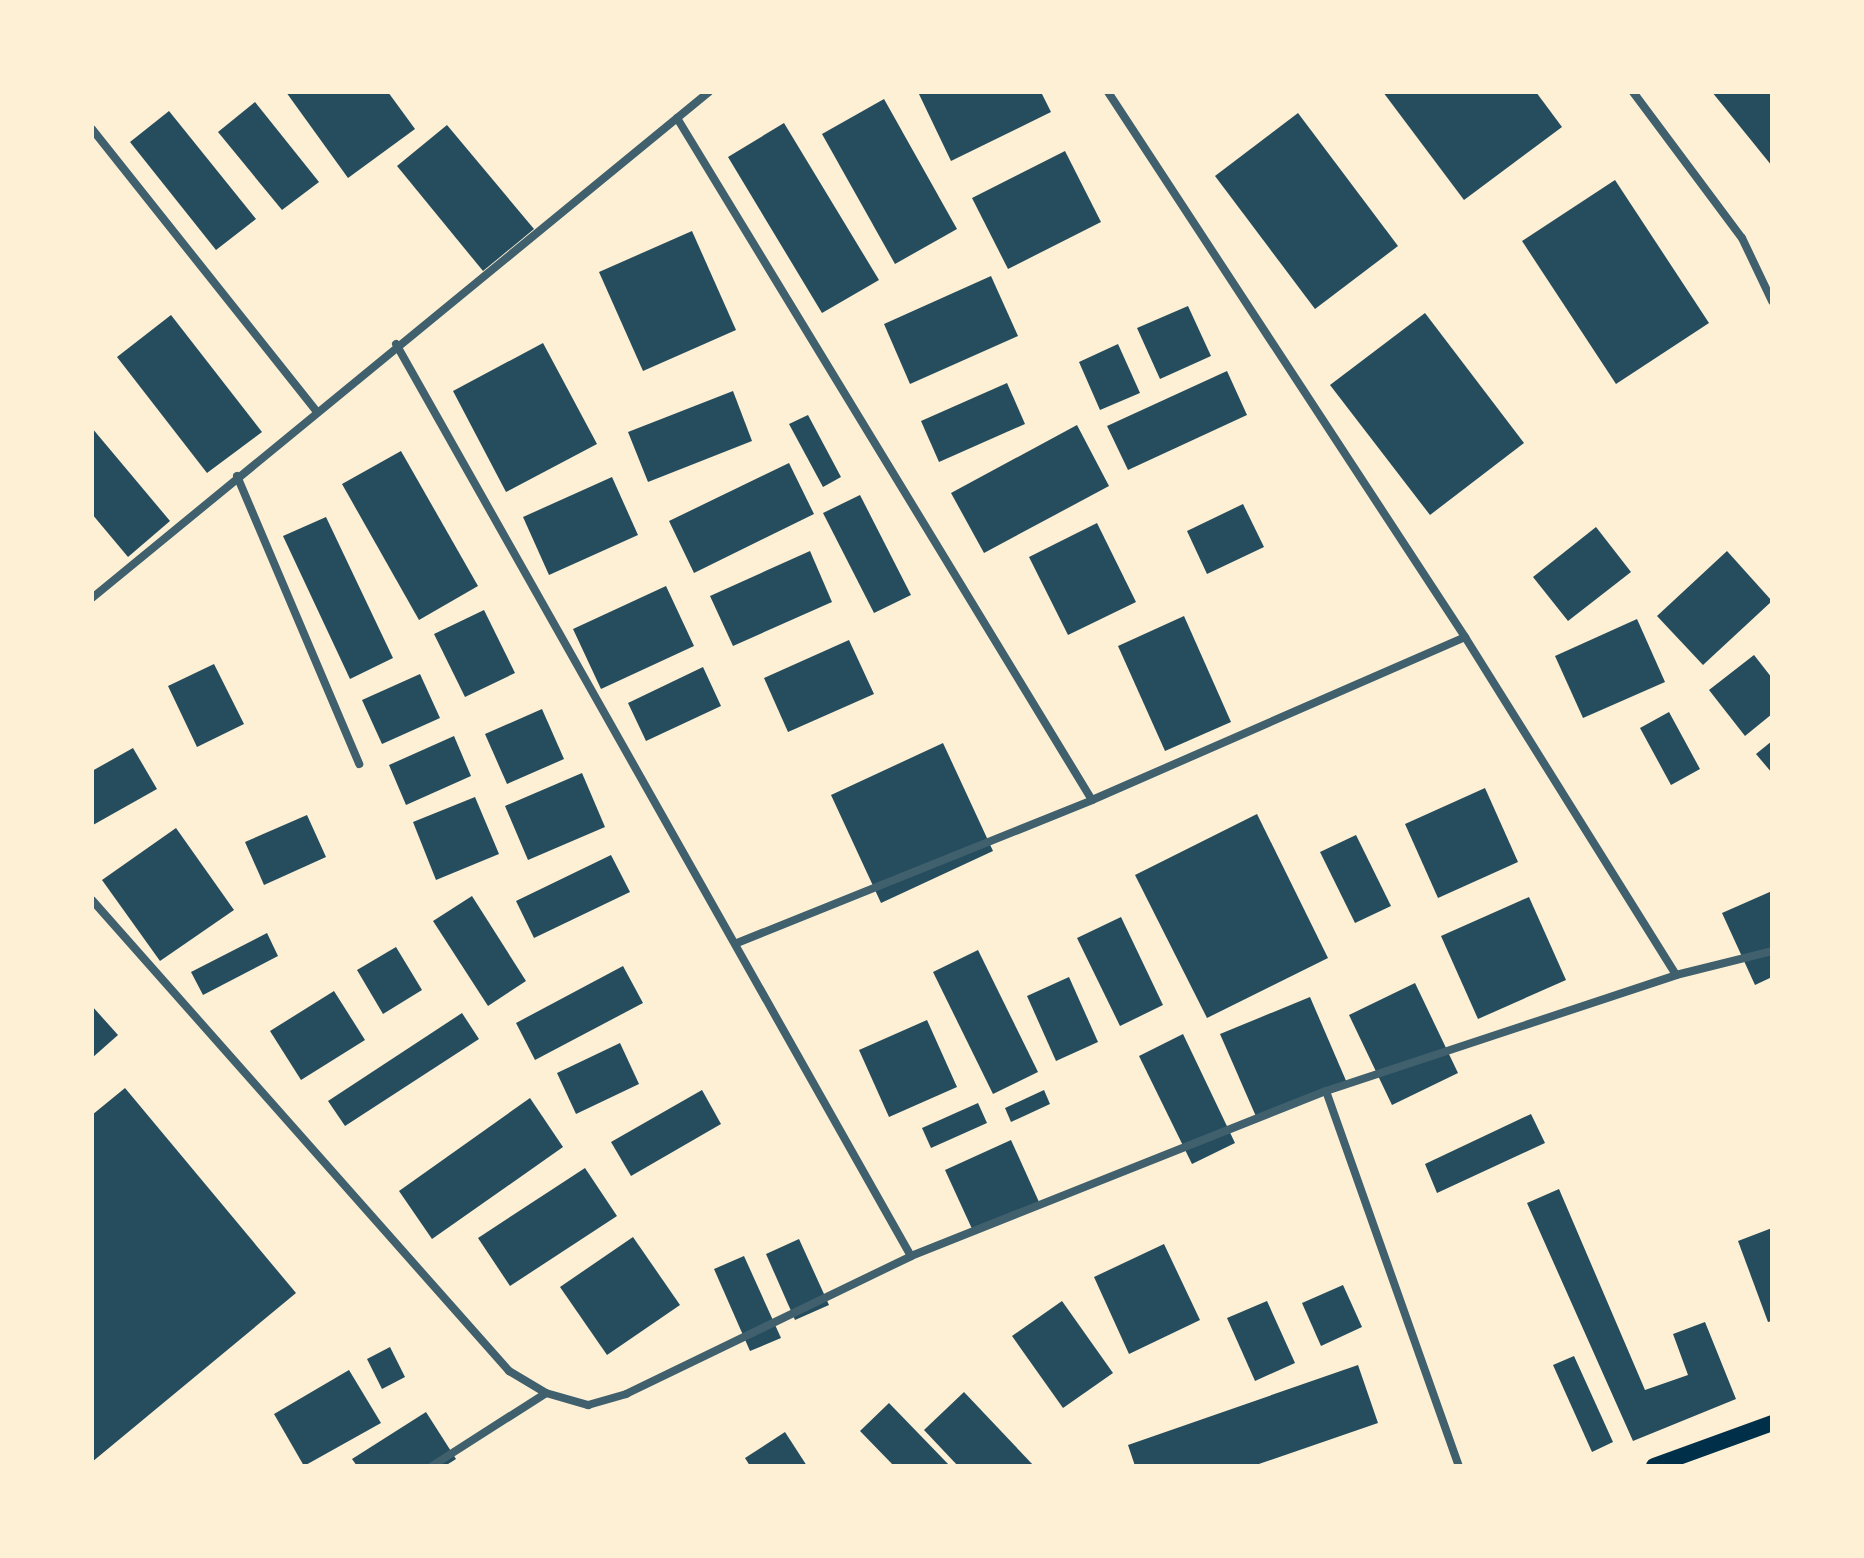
<!DOCTYPE html>
<html>
<head>
<meta charset="utf-8">
<style>
	body { margin:0 }
	#map { position:relative; width:1864px; height:1558px; overflow:hidden; background:#fdf0d5; font-family:"IBM Plex Sans",sans-serif }
	div>[style] { position:absolute }
	[style*='--x'] { left:calc(var(--x)*1px); top:calc(var(--y)*1px); width:calc(var(--w)*1px); rotate:calc(var(--a)*1deg) }
	.building>* { inset:0; background:#264d5e }
	.minor>* { height:8px; margin:-4px; padding:0 4px; transform-origin:4px; border-radius:4px; background:#3f606c }
	.secondary>* { height:16px; margin:-8px; padding:0 8px; transform-origin:8px; border-radius:8px; background:#003049 }
	span { translate:-50% -50%; white-space:nowrap; text-align:center; line-height:1.15; -webkit-text-stroke:6px #fdf0d5; paint-order:stroke }
	.frame { position:absolute; inset:0; border:94px solid #fdf0d5; pointer-events:none }
</style>
</head>
<body>
<div id="map">
	<div class="building">
		<div style="clip-path:polygon(286px 92px,388px 92px,415px 129px,348px 178px)"></div>
		<div style="clip-path:polygon(918px 92px,1041px 92px,1051px 112px,951px 161px)"></div>
		<div style="clip-path:polygon(1383px 92px,1536px 92px,1562px 127px,1464px 200px)"></div>
		<div style="clip-path:polygon(1712px 92px,1772px 92px,1772px 166px)"></div>
		<div style="clip-path:polygon(884px 99px,957px 229px,895px 264px,822px 134px)"></div>
		<div style="clip-path:polygon(255px 102px,319px 182px,282px 210px,218px 132px)"></div>
		<div style="clip-path:polygon(169px 111px,256px 219px,216px 250px,130px 142px)"></div>
		<div style="clip-path:polygon(1298px 113px,1398px 246px,1315px 309px,1215px 176px)"></div>
		<div style="clip-path:polygon(784px 123px,879px 280px,822px 313px,728px 157px)"></div>
		<div style="clip-path:polygon(447px 125px,534px 229px,483px 271px,397px 166px)"></div>
		<div style="clip-path:polygon(1065px 151px,1101px 222px,1008px 269px,972px 198px)"></div>
		<div style="clip-path:polygon(1615px 180px,1709px 323px,1616px 384px,1522px 241px)"></div>
		<div style="clip-path:polygon(692px 231px,736px 330px,643px 371px,599px 272px)"></div>
		<div style="clip-path:polygon(991px 276px,1018px 336px,910px 384px,884px 324px)"></div>
		<div style="clip-path:polygon(1188px 306px,1211px 356px,1160px 379px,1137px 328px)"></div>
		<div style="clip-path:polygon(1425px 313px,1524px 443px,1430px 515px,1330px 385px)"></div>
		<div style="clip-path:polygon(171px 315px,262px 432px,207px 473px,117px 357px)"></div>
		<div style="clip-path:polygon(543px 343px,597px 444px,506px 492px,453px 391px)"></div>
		<div style="clip-path:polygon(1118px 344px,1140px 393px,1100px 410px,1079px 362px)"></div>
		<div style="clip-path:polygon(1227px 371px,1247px 415px,1128px 470px,1107px 426px)"></div>
		<div style="clip-path:polygon(1007px 383px,1025px 424px,939px 462px,921px 421px)"></div>
		<div style="clip-path:polygon(733px 391px,752px 441px,648px 482px,628px 432px)"></div>
		<div style="clip-path:polygon(808px 415px,841px 477px,823px 487px,789px 424px)"></div>
		<div style="clip-path:polygon(1077px 425px,1109px 486px,984px 553px,951px 493px)"></div>
		<div style="clip-path:polygon(92px 428px,170px 521px,128px 557px,92px 514px)"></div>
		<div style="clip-path:polygon(401px 451px,478px 586px,419px 620px,342px 484px)"></div>
		<div style="clip-path:polygon(789px 463px,814px 514px,694px 573px,669px 521px)"></div>
		<div style="clip-path:polygon(612px 477px,638px 535px,549px 575px,523px 517px)"></div>
		<div style="clip-path:polygon(860px 495px,911px 595px,874px 613px,823px 513px)"></div>
		<div style="clip-path:polygon(1243px 504px,1264px 547px,1207px 574px,1187px 531px)"></div>
		<div style="clip-path:polygon(326px 517px,393px 658px,350px 679px,283px 536px)"></div>
		<div style="clip-path:polygon(1097px 523px,1136px 602px,1068px 635px,1029px 557px)"></div>
		<div style="clip-path:polygon(1596px 527px,1631px 572px,1568px 621px,1533px 577px)"></div>
		<div style="clip-path:polygon(810px 551px,832px 602px,733px 646px,710px 596px)"></div>
		<div style="clip-path:polygon(1727px 551px,1772px 601px,1703px 665px,1657px 616px)"></div>
		<div style="clip-path:polygon(666px 586px,694px 646px,601px 689px,573px 629px)"></div>
		<div style="clip-path:polygon(484px 610px,515px 673px,465px 697px,434px 634px)"></div>
		<div style="clip-path:polygon(1184px 616px,1231px 722px,1165px 751px,1118px 646px)"></div>
		<div style="clip-path:polygon(1637px 619px,1665px 682px,1583px 718px,1555px 656px)"></div>
		<div style="clip-path:polygon(849px 640px,874px 694px,788px 732px,764px 678px)"></div>
		<div style="clip-path:polygon(1754px 655px,1772px 678px,1772px 714px,1745px 736px,1709px 690px)"></div>
		<div style="clip-path:polygon(214px 664px,244px 724px,197px 747px,168px 686px)"></div>
		<div style="clip-path:polygon(703px 667px,721px 706px,646px 741px,628px 703px)"></div>
		<div style="clip-path:polygon(420px 674px,440px 718px,382px 744px,362px 700px)"></div>
		<div style="clip-path:polygon(542px 709px,564px 759px,507px 784px,485px 734px)"></div>
		<div style="clip-path:polygon(1669px 712px,1700px 769px,1671px 785px,1640px 728px)"></div>
		<div style="clip-path:polygon(454px 736px,471px 776px,406px 805px,389px 765px)"></div>
		<div style="clip-path:polygon(1772px 741px,1772px 773px,1756px 754px)"></div>
		<div style="clip-path:polygon(943px 743px,993px 851px,881px 903px,831px 795px)"></div>
		<div style="clip-path:polygon(133px 748px,157px 789px,93px 825px,92px 771px)"></div>
		<div style="clip-path:polygon(582px 773px,605px 827px,528px 860px,505px 806px)"></div>
		<div style="clip-path:polygon(1485px 788px,1518px 862px,1438px 898px,1405px 824px)"></div>
		<div style="clip-path:polygon(475px 797px,499px 854px,436px 880px,413px 822px)"></div>
		<div style="clip-path:polygon(1257px 814px,1328px 958px,1207px 1018px,1135px 875px)"></div>
		<div style="clip-path:polygon(307px 815px,326px 857px,264px 885px,245px 842px)"></div>
		<div style="clip-path:polygon(176px 828px,234px 910px,160px 961px,102px 880px)"></div>
		<div style="clip-path:polygon(1356px 835px,1391px 906px,1355px 923px,1320px 852px)"></div>
		<div style="clip-path:polygon(611px 855px,630px 892px,534px 938px,516px 901px)"></div>
		<div style="clip-path:polygon(1772px 891px,1772px 977px,1755px 985px,1722px 913px)"></div>
		<div style="clip-path:polygon(472px 896px,526px 981px,488px 1006px,433px 921px)"></div>
		<div style="clip-path:polygon(1529px 897px,1566px 980px,1478px 1019px,1441px 936px)"></div>
		<div style="clip-path:polygon(1121px 917px,1163px 1005px,1120px 1026px,1077px 938px)"></div>
		<div style="clip-path:polygon(267px 933px,278px 956px,203px 995px,191px 972px)"></div>
		<div style="clip-path:polygon(396px 947px,422px 990px,383px 1014px,357px 970px)"></div>
		<div style="clip-path:polygon(978px 950px,1038px 1072px,993px 1094px,933px 972px)"></div>
		<div style="clip-path:polygon(623px 966px,643px 1003px,535px 1060px,516px 1023px)"></div>
		<div style="clip-path:polygon(1069px 977px,1098px 1042px,1056px 1061px,1027px 996px)"></div>
		<div style="clip-path:polygon(1415px 983px,1458px 1073px,1392px 1105px,1349px 1015px)"></div>
		<div style="clip-path:polygon(334px 991px,365px 1040px,301px 1080px,270px 1031px)"></div>
		<div style="clip-path:polygon(1310px 997px,1347px 1083px,1258px 1121px,1220px 1034px)"></div>
		<div style="clip-path:polygon(92px 1006px,118px 1035px,92px 1058px)"></div>
		<div style="clip-path:polygon(462px 1013px,479px 1039px,345px 1126px,328px 1101px)"></div>
		<div style="clip-path:polygon(927px 1020px,957px 1087px,889px 1117px,859px 1050px)"></div>
		<div style="clip-path:polygon(1183px 1034px,1235px 1143px,1192px 1164px,1139px 1056px)"></div>
		<div style="clip-path:polygon(620px 1043px,639px 1084px,576px 1114px,557px 1073px)"></div>
		<div style="clip-path:polygon(125px 1088px,296px 1293px,92px 1462px,92px 1115px)"></div>
		<div style="clip-path:polygon(702px 1090px,721px 1124px,631px 1176px,611px 1142px)"></div>
		<div style="clip-path:polygon(1044px 1090px,1050px 1104px,1011px 1122px,1005px 1108px)"></div>
		<div style="clip-path:polygon(530px 1098px,563px 1147px,432px 1239px,399px 1191px)"></div>
		<div style="clip-path:polygon(978px 1103px,987px 1123px,931px 1148px,922px 1128px)"></div>
		<div style="clip-path:polygon(1531px 1114px,1545px 1143px,1437px 1193px,1425px 1164px)"></div>
		<div style="clip-path:polygon(1011px 1140px,1039px 1202px,973px 1231px,945px 1170px)"></div>
		<div style="clip-path:polygon(585px 1168px,617px 1216px,510px 1286px,478px 1238px)"></div>
		<div style="clip-path:polygon(1559px 1189px,1645px 1390px,1688px 1375px,1673px 1334px,1705px 1322px,1736px 1399px,1633px 1441px,1527px 1203px)"></div>
		<div style="clip-path:polygon(1772px 1228px,1772px 1321px,1768px 1322px,1738px 1241px)"></div>
		<div style="clip-path:polygon(633px 1237px,680px 1305px,607px 1355px,560px 1287px)"></div>
		<div style="clip-path:polygon(799px 1239px,829px 1305px,795px 1320px,766px 1254px)"></div>
		<div style="clip-path:polygon(1164px 1244px,1200px 1320px,1129px 1354px,1094px 1277px)"></div>
		<div style="clip-path:polygon(744px 1256px,781px 1338px,750px 1351px,714px 1269px)"></div>
		<div style="clip-path:polygon(1343px 1285px,1362px 1327px,1321px 1346px,1302px 1303px)"></div>
		<div style="clip-path:polygon(1062px 1301px,1113px 1373px,1063px 1408px,1012px 1336px)"></div>
		<div style="clip-path:polygon(1267px 1301px,1295px 1363px,1255px 1381px,1227px 1318px)"></div>
		<div style="clip-path:polygon(390px 1347px,405px 1377px,382px 1389px,367px 1359px)"></div>
		<div style="clip-path:polygon(1574px 1356px,1613px 1442px,1592px 1452px,1553px 1365px)"></div>
		<div style="clip-path:polygon(1358px 1365px,1378px 1423px,1253px 1466px,1135px 1466px,1128px 1445px)"></div>
		<div style="clip-path:polygon(349px 1370px,381px 1423px,304px 1466px,274px 1414px)"></div>
		<div style="clip-path:polygon(964px 1392px,1034px 1466px,958px 1466px,924px 1430px)"></div>
		<div style="clip-path:polygon(889px 1403px,950px 1466px,894px 1466px,860px 1431px)"></div>
		<div style="clip-path:polygon(426px 1412px,456px 1459px,445px 1466px,357px 1466px,352px 1459px)"></div>
		<div style="clip-path:polygon(785px 1432px,807px 1466px,750px 1466px,745px 1458px)"></div>
	</div>
	<div class="minor">
		<div style="--x:1108;--y:92;--w:652;--a:56.77"></div>
		<div style="--x:1465;--y:637;--w:398;--a:58"></div>
		<div style="--x:1633;--y:92;--w:182;--a:53.3"></div>
		<div style="--x:1742;--y:238;--w:70;--a:64.5"></div>
		<div style="--x:677;--y:118;--w:798;--a:58.68"></div>
		<div style="--x:92;--y:129;--w:360;--a:51.5"></div>
		<div style="--x:396;--y:344;--w:1047;--a:60.55"></div>
		<div style="--x:237;--y:476;--w:313;--a:67"></div>
		<div style="--x:92;--y:598;--w:798;--a:-39.36"></div>
		<div style="--x:92;--y:900;--w:629;--a:48.48"></div>
		<div style="--x:509;--y:1371;--w:43;--a:30.7"></div>
		<div style="--x:546;--y:1393;--w:44;--a:15.9"></div>
		<div style="--x:588;--y:1405;--w:40;--a:-16"></div>
		<div style="--x:626;--y:1394;--w:317;--a:-25.8"></div>
		<div style="--x:911;--y:1256;--w:447;--a:-21.7"></div>
		<div style="--x:1326;--y:1091;--w:369;--a:-18.3"></div>
		<div style="--x:1676;--y:975;--w:99;--a:-14"></div>
		<div style="--x:737;--y:943;--w:383;--a:-21.9"></div>
		<div style="--x:1092;--y:800;--w:407;--a:-23.6"></div>
		<div style="--x:1326;--y:1091;--w:398;--a:70.5"></div>
		<div style="--x:432;--y:1466;--w:135;--a:-32.6"></div>
	</div>
	<div class="secondary">
		<div style="--x:1654;--y:1466;--w:126;--a:-20"></div>
	</div>
	<div class="frame"></div>
</div>
</body>
</html>
